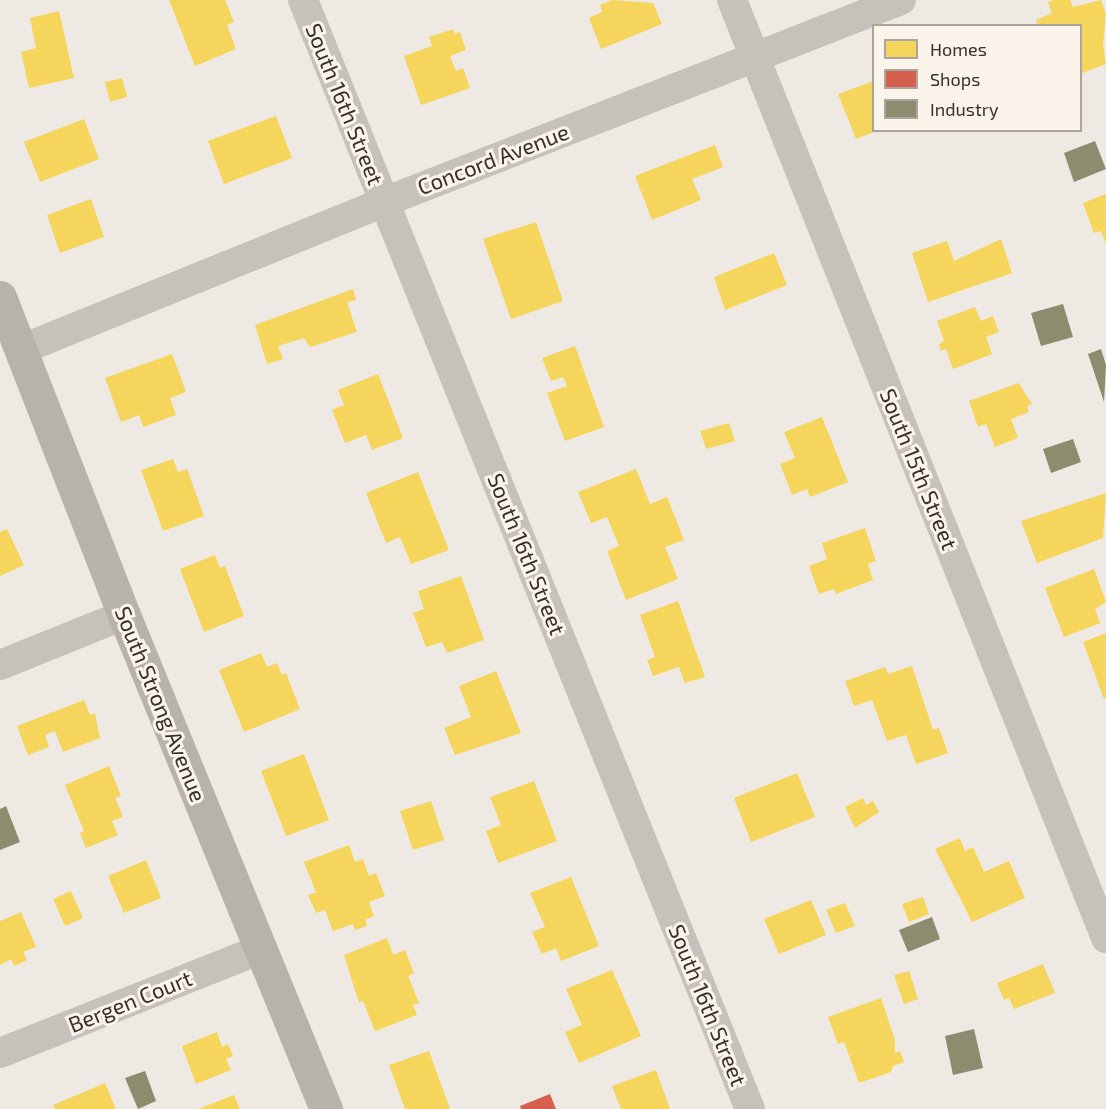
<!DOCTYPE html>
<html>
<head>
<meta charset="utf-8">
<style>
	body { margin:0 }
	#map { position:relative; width:1106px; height:1109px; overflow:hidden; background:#eee9e2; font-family:"Exo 2",sans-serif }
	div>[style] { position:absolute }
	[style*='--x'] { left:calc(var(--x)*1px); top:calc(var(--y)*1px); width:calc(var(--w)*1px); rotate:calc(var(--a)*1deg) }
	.homes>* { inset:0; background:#f6d55c }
	.shops>* { inset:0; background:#d6604d }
	.industry>* { inset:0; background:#8c8c6e }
	.street>* { height:30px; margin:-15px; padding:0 15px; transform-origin:15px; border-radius:15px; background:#c7c1bb }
	.secondary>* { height:33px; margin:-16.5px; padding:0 16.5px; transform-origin:16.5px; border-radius:16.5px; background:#b8b2ac }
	span { translate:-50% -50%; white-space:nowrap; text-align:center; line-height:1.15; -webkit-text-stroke:6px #faf4eb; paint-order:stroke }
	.street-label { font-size:22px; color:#382f2a }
	.legend { position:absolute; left:872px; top:24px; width:210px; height:108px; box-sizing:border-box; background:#faf4eb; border:2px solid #aca59e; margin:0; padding:8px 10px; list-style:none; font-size:18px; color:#382f2a }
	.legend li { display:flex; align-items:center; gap:12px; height:30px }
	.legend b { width:30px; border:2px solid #aca59e }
</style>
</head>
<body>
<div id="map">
	<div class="homes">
		<div style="clip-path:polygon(169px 0,225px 0,234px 22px,227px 25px,236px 49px,195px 66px)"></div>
		<div style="clip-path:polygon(612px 0,653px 3px,662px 24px,601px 49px,589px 18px,602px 12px,600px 5px)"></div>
		<div style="clip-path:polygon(1054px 0,1070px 0,1073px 7px,1101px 0,1106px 14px,1103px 45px,1106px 64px,1080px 74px,1080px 26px,1038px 26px,1036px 20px,1052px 13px,1048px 2px)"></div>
		<div style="clip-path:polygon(59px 11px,74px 78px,29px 88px,21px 52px,36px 48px,30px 18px)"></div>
		<div style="clip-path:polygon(453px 29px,455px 34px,460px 32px,466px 50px,450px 56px,456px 71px,463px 68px,470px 88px,421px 105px,404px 56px,432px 46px,429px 37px)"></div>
		<div style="clip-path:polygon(122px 78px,127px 97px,110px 102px,105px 82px)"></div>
		<div style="clip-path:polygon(874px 81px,874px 132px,856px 139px,838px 94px)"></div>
		<div style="clip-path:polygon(276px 116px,292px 158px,224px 184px,208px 141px)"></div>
		<div style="clip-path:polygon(84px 119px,99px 159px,40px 182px,24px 142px)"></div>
		<div style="clip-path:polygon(715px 145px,723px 167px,692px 179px,701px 200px,652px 220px,635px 176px)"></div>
		<div style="clip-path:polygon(1106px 194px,1106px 244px,1101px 231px,1094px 233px,1083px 203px)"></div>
		<div style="clip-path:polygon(91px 199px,104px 237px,60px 253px,47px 215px)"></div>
		<div style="clip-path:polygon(536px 222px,563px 301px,511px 319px,483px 239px)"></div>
		<div style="clip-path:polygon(1001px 239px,1012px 273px,928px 302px,912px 253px,947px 241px,954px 261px)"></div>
		<div style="clip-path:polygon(774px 253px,787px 285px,725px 310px,714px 277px)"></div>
		<div style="clip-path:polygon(353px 289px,356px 300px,347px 302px,357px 332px,310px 347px,304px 338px,278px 346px,283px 359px,267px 364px,255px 325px)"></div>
		<div style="clip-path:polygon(975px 307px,981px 321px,993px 316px,999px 332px,986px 337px,992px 354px,953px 369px,946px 349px,941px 351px,939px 344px,944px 341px,937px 321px)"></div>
		<div style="clip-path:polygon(575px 346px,604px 427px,565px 441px,547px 393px,567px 386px,563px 377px,551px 381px,542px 358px)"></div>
		<div style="clip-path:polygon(172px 354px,186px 392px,170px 398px,176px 415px,143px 427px,139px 415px,121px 422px,105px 378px)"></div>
		<div style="clip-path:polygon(378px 374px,403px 438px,372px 450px,366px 435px,345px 443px,332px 410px,344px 405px,338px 390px)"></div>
		<div style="clip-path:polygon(1019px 383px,1032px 404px,1027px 406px,1029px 412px,1011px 419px,1018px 438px,995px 447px,986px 424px,978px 427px,969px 401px)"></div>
		<div style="clip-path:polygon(822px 417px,848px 482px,810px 497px,807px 489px,792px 495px,780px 464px,795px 458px,784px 432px)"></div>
		<div style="clip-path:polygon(729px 423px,735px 441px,706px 449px,700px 431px)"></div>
		<div style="clip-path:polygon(173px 459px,178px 472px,187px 469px,204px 516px,163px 531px,141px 470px)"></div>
		<div style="clip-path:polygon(636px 469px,650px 504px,667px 497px,684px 540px,665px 547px,678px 579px,626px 600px,607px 551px,619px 546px,607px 517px,591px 523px,578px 492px)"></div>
		<div style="clip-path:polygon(418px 472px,449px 550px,411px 564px,400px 537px,386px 543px,366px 493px)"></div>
		<div style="clip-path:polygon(1106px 493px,1103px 538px,1037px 563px,1021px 521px)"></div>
		<div style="clip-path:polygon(865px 528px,876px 561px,868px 564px,873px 580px,836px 594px,834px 589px,819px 594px,809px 566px,827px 559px,822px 543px)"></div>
		<div style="clip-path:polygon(7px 529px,24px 565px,0 576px,0 532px)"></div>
		<div style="clip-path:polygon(215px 555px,220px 568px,225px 566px,244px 616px,204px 632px,180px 569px)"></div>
		<div style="clip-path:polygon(1094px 569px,1106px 602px,1095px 609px,1100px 623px,1064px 637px,1045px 588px)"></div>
		<div style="clip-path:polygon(461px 576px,484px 640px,447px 653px,442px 642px,426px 647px,413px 613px,424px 609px,418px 591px)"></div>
		<div style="clip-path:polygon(678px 601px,705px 677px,685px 683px,679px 667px,653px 676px,647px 660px,655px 657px,640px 615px)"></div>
		<div style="clip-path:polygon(1106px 633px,1106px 698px,1104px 699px,1083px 642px)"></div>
		<div style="clip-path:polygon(261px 653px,267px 667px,277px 663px,282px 675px,286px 673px,300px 709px,244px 732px,219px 670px)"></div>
		<div style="clip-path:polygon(912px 666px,933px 730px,939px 728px,948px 753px,916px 764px,906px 735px,887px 741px,872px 700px,854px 706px,845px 681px,885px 667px,888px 674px)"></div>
		<div style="clip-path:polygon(496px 671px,521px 733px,455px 755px,444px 728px,471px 717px,459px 686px)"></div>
		<div style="clip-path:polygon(84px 700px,90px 715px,95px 713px,100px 738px,63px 752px,55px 731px,45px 735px,49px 747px,28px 755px,17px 726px)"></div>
		<div style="clip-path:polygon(304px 754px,329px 820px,286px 836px,261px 771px)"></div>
		<div style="clip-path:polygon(109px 766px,121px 796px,115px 798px,123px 817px,112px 821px,118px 835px,86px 848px,80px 833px,84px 831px,65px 785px)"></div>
		<div style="clip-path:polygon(797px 773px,815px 817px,751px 842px,734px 798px)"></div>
		<div style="clip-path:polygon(534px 781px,557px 841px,498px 863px,486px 831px,501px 825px,490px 797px)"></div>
		<div style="clip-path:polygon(863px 798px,866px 805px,873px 801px,879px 812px,855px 828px,845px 807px)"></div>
		<div style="clip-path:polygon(431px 801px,444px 840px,413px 850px,400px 811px)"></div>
		<div style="clip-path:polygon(960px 838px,965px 851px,973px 847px,984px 872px,1009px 861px,1025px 898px,972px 922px,935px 849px)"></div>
		<div style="clip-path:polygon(349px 845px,355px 862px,363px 859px,369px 876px,376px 873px,385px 896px,369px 902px,374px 916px,365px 920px,367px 926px,355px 930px,353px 924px,333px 931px,325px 910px,316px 913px,308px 895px,316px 892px,304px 862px)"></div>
		<div style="clip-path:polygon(146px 860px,161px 898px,124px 913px,108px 876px)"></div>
		<div style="clip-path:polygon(571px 877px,599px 946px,561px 961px,556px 948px,542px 954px,532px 932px,545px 927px,530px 893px)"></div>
		<div style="clip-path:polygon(71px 891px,83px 918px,65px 926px,53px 899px)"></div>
		<div style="clip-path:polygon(923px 897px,929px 914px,909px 922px,902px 904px)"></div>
		<div style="clip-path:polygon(811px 900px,826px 935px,779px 954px,764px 919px)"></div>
		<div style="clip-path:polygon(845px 903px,855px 926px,836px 933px,826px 910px)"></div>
		<div style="clip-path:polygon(21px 912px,36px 947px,23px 952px,27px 960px,14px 966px,11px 959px,0 965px,0 921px)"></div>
		<div style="clip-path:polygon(387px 938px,393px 955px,405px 950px,414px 973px,408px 976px,419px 1003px,413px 1005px,417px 1015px,375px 1031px,363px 1001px,359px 1003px,344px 955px)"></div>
		<div style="clip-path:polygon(1043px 964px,1055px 993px,1014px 1009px,1009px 998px,1004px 1000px,997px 983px)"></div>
		<div style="clip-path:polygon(612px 970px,641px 1036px,579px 1063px,565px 1032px,582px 1025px,566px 989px)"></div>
		<div style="clip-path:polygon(909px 971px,918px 999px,904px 1004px,894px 975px)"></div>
		<div style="clip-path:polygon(881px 998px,895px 1040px,895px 1053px,900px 1051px,904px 1062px,893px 1066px,891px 1072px,859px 1083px,844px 1042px,838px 1044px,828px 1017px)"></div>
		<div style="clip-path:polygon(217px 1032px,222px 1047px,228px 1044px,233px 1056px,226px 1059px,231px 1070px,196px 1084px,182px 1046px)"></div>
		<div style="clip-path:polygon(429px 1051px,450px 1109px,405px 1109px,389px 1065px)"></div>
		<div style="clip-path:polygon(656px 1070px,670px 1109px,621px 1109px,612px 1086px)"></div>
		<div style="clip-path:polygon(105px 1083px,116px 1109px,55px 1109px,53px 1105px)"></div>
		<div style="clip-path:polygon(234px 1095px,240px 1109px,198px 1109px)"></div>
	</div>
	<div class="shops">
		<div style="clip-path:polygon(550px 1094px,556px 1109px,521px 1109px,520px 1106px)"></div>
	</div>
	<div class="industry">
		<div style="clip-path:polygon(1095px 141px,1106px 169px,1074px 182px,1064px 153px)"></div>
		<div style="clip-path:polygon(1063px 304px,1073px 337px,1041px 346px,1031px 313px)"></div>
		<div style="clip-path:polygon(1101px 349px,1106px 365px,1104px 402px,1088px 354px)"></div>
		<div style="clip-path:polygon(1073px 439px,1081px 462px,1051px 473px,1043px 449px)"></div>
		<div style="clip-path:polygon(6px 806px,20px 842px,0 850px,0 809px)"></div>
		<div style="clip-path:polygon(932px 917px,940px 939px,908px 952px,899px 930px)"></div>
		<div style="clip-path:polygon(974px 1029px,983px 1068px,953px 1075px,945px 1036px)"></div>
		<div style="clip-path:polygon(145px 1071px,156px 1101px,138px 1109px,125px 1078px)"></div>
	</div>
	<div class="street">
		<div style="--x:303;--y:0;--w:1196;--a:68.05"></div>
		<div style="--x:732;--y:0;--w:1010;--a:68.26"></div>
		<div style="--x:20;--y:350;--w:393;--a:-22.1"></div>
		<div style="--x:384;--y:202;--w:555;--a:-21.34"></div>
		<div style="--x:0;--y:665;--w:134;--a:-22"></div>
		<div style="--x:0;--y:1053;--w:281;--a:-21.7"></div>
	</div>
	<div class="secondary">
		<div style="--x:0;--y:297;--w:341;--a:68.7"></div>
		<div style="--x:124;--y:615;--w:534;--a:67.76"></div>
	</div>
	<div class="street-label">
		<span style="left:345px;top:104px;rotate:68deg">South 16th Street</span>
		<span style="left:493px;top:159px;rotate:-21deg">Concord Avenue</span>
		<span style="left:919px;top:469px;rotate:68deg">South 15th Street</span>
		<span style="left:527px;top:554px;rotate:68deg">South 16th Street</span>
		<span style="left:161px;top:704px;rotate:68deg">South Strong Avenue</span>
		<span style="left:130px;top:1001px;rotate:-22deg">Bergen Court</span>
		<span style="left:708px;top:1005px;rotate:68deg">South 16th Street</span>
	</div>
	<ul class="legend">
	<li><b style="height:16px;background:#f6d55c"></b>Homes</li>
	<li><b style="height:16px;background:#d6604d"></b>Shops</li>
	<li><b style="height:16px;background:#8c8c6e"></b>Industry</li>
	</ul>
</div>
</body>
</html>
